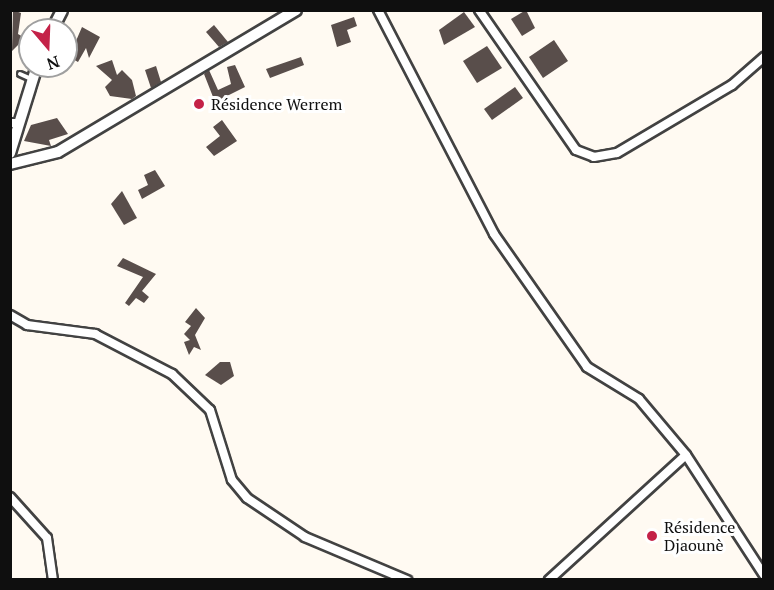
<!DOCTYPE html>
<html>
<head>
<meta charset="utf-8">
<style>
	body { margin:0 }
	#map { position:relative; width:774px; height:590px; overflow:hidden; background:#fffaf2; font-family:"PT Serif",serif }
	div>[style] { position:absolute }
	[style*='--x'] { left:calc(var(--x)*1px); top:calc(var(--y)*1px); width:calc(var(--w)*1px); rotate:calc(var(--a)*1deg) }
	.building>* { inset:0; background:#594e4b }
	.roads { filter:drop-shadow(2px 0 #424242) drop-shadow(-2px 0 #424242) drop-shadow(0 2px #424242) drop-shadow(0 -2px #424242) }
	.service>* { height:4px; margin:-2px; padding:0 2px; transform-origin:2px; border-radius:2px; background:#fff }
	.minor>* { height:8px; margin:-4px; padding:0 4px; transform-origin:4px; border-radius:4px; background:#fff }
	.tertiary>* { height:10px; margin:-5px; padding:0 5px; transform-origin:5px; border-radius:5px; background:#fff }
	.dots>* { width:16px; height:16px; translate:-50% -50%; box-sizing:border-box; border:3px solid #fff; border-radius:50% }
	span { translate:-50% -50%; white-space:nowrap; text-align:center; line-height:1.15; -webkit-text-stroke:6px #fff; paint-order:stroke }
	.poi-label { font-size:16px; color:#0f0f0f }
	.left { translate:0 -50%; text-align:left }
	.frame { position:absolute; inset:0; border:12px solid #0f0f0f; pointer-events:none }
	.north { position:absolute; left:18px; top:18px; width:60px; height:60px; box-sizing:border-box; background:#fff; border:2px solid #9f9f9f; border-radius:50%; rotate:161deg; font-size:16px; font-weight:700; line-height:24px; text-align:center; color:#0f0f0f }
	.north::after { content:''; display:block; margin:auto; width:21px; height:27px; background:#c42248; clip-path:polygon(50% 0,100% 100%,50% 72%,0 100%) }
</style>
</head>
<body>
<div id="map">
	<div class="building">
		<div style="clip-path:polygon(13px 10px,21px 13px,18px 34px,25px 38px,12px 51px)"></div>
		<div style="clip-path:polygon(526px 10px,535px 28px,522px 36px,511px 19px)"></div>
		<div style="clip-path:polygon(464px 12px,475px 27px,444px 45px,439px 30px)"></div>
		<div style="clip-path:polygon(354px 17px,357px 26px,347px 30px,351px 42px,337px 47px,331px 25px)"></div>
		<div style="clip-path:polygon(214px 25px,228px 42px,219px 47px,206px 32px)"></div>
		<div style="clip-path:polygon(82px 27px,100px 37px,89px 58px,86px 48px,78px 62px,69px 57px)"></div>
		<div style="clip-path:polygon(554px 40px,568px 61px,543px 78px,529px 57px)"></div>
		<div style="clip-path:polygon(487px 46px,502px 68px,477px 83px,463px 61px)"></div>
		<div style="clip-path:polygon(301px 57px,304px 65px,270px 78px,266px 69px)"></div>
		<div style="clip-path:polygon(112px 60px,117px 75px,122px 70px,132px 80px,136px 96px,132px 99px,110px 96px,105px 87px,112px 80px,96px 66px)"></div>
		<div style="clip-path:polygon(235px 65px,245px 87px,215px 102px,204px 74px,209px 70px,218px 90px,231px 84px,227px 67px)"></div>
		<div style="clip-path:polygon(156px 66px,161px 82px,151px 88px,145px 70px)"></div>
		<div style="clip-path:polygon(515px 87px,523px 98px,492px 120px,484px 109px)"></div>
		<div style="clip-path:polygon(57px 118px,68px 134px,49px 140px,51px 146px,24px 141px,31px 125px)"></div>
		<div style="clip-path:polygon(222px 120px,237px 141px,214px 156px,206px 147px,220px 136px,213px 127px)"></div>
		<div style="clip-path:polygon(155px 170px,165px 186px,142px 199px,138px 190px,148px 185px,144px 175px)"></div>
		<div style="clip-path:polygon(122px 191px,137px 218px,124px 225px,111px 204px)"></div>
		<div style="clip-path:polygon(123px 258px,156px 274px,142px 291px,149px 297px,144px 303px,136px 298px,129px 306px,125px 303px,143px 277px,117px 266px)"></div>
		<div style="clip-path:polygon(196px 308px,205px 318px,195px 335px,201px 350px,194px 347px,189px 355px,184px 342px,190px 340px,184px 334px,191px 326px,185px 322px)"></div>
		<div style="clip-path:polygon(220px 362px,230px 362px,234px 376px,221px 385px,205px 375px)"></div>
	</div>
	<div class="roads">
		<div class="service">
			<div style="--x:20;--y:74;--w:12;--a:24"></div>
		</div>
		<div class="minor">
			<div style="--x:378;--y:10;--w:252;--a:62.6"></div>
			<div style="--x:494;--y:234;--w:162;--a:55"></div>
			<div style="--x:587;--y:367;--w:61;--a:31.6"></div>
			<div style="--x:639;--y:399;--w:73;--a:50"></div>
			<div style="--x:686;--y:455;--w:143;--a:57"></div>
			<div style="--x:479;--y:10;--w:170;--a:55.3"></div>
			<div style="--x:576;--y:150;--w:19;--a:21"></div>
			<div style="--x:594;--y:157;--w:23;--a:-10"></div>
			<div style="--x:617;--y:153;--w:134;--a:-30.6"></div>
			<div style="--x:732;--y:85;--w:43;--a:-41.2"></div>
			<div style="--x:10;--y:123;--w:7;--a:0"></div>
			<div style="--x:10;--y:315;--w:20;--a:30"></div>
			<div style="--x:27;--y:325;--w:69;--a:7.5"></div>
			<div style="--x:95;--y:334;--w:87;--a:27.5"></div>
			<div style="--x:172;--y:374;--w:52;--a:43.5"></div>
			<div style="--x:210;--y:410;--w:73;--a:72.6"></div>
			<div style="--x:232;--y:480;--w:23;--a:50"></div>
			<div style="--x:247;--y:498;--w:70;--a:33.9"></div>
			<div style="--x:305;--y:537;--w:111;--a:22.9"></div>
			<div style="--x:10;--y:497;--w:55;--a:47.9"></div>
			<div style="--x:47;--y:538;--w:42;--a:81.9"></div>
			<div style="--x:549;--y:580;--w:185;--a:-42.4"></div>
		</div>
		<div class="tertiary">
			<div style="--x:52;--y:30;--w:22;--a:-63"></div>
			<div style="--x:10;--y:153;--w:91;--a:-72.8"></div>
			<div style="--x:10;--y:164;--w:49;--a:-14"></div>
			<div style="--x:58;--y:152;--w:277;--a:-30.8"></div>
		</div>
	</div>
	<div class="dots">
		<div style="left:199px;top:104px;background:#c42248"></div>
		<div style="left:652px;top:536px;background:#c42248"></div>
	</div>
	<div class="poi-label">
		<span class="left" style="left:211px;top:104px">Résidence Werrem</span>
		<span class="left" style="left:664px;top:536px">Résidence<br>Djaounè</span>
	</div>
	<div class="frame"></div>
	<div class="north">N</div>
</div>
</body>
</html>
